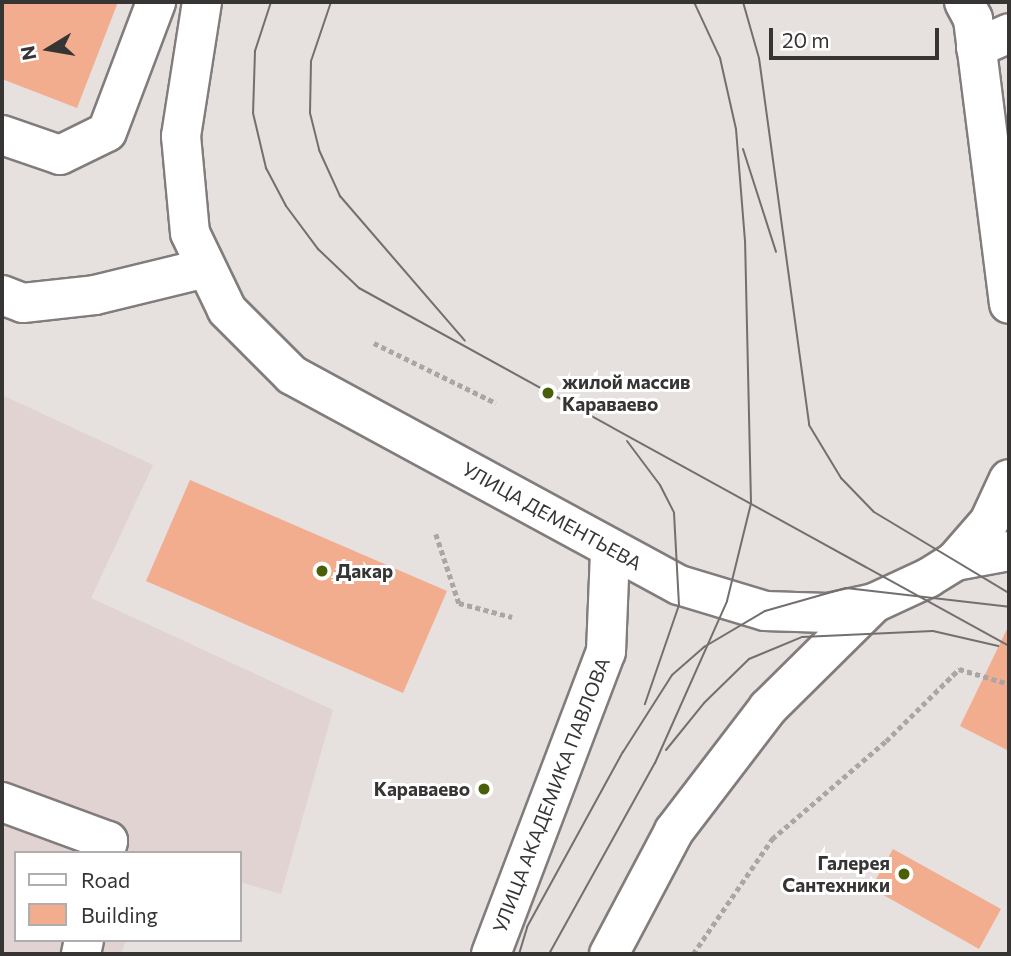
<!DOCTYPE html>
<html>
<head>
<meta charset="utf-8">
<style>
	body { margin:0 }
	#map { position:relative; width:1011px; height:956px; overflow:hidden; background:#e6e0df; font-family:Commissioner,sans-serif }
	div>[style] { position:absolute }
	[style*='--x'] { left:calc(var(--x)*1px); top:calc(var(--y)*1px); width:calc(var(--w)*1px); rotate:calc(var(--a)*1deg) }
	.built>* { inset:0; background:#e1d3d1 }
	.building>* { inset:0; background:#f2ad8f }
	.path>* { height:4.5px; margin-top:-2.25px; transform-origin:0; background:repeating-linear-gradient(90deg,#aba6a6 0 5px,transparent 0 8.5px) }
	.roads { filter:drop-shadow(2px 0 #827c7c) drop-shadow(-2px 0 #827c7c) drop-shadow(0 2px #827c7c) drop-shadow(0 -2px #827c7c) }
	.minor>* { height:38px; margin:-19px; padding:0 19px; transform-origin:19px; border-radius:19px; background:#fff }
	.major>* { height:38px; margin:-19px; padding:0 19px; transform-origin:19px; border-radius:19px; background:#fff }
	.tram>* { height:2px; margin:-1px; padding:0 1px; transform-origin:1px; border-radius:1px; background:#736f6e }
	.dots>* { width:19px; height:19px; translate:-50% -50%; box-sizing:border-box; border:4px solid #fff; border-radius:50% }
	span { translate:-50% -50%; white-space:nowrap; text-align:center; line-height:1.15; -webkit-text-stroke:6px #fff; paint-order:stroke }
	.poi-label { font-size:19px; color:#373434; font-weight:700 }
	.left { translate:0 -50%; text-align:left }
	.right { translate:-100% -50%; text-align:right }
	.street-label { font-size:19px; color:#373434 }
	.frame { position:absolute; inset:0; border:4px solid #373434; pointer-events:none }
	.legend { position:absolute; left:14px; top:851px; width:228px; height:91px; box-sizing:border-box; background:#fff; border:2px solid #afaeae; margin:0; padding:9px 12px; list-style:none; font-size:21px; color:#373434 }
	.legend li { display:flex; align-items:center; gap:14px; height:35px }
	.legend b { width:35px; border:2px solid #afaeae }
	.north { position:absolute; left:14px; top:14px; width:70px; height:70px; -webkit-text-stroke:5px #fff; paint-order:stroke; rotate:259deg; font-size:19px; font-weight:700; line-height:28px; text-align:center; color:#373434 }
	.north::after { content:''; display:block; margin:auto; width:24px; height:32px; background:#373434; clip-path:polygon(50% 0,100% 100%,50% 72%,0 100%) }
	.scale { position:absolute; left:769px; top:28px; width:170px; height:32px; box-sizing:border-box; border:4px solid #373434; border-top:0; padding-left:9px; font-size:21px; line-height:24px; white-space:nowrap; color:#373434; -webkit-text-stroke:5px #fff; paint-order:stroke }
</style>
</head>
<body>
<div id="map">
	<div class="built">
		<div style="clip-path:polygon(2px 395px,153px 465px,91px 598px,333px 710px,281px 894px,240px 882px,240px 853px,16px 853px,16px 940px,126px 940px,121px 954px,2px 954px)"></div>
	</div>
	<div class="building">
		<div style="clip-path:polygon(2px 2px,118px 2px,77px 108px,2px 79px)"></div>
		<div style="clip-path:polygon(190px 480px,447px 591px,403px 693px,146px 581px)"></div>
		<div style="clip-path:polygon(1009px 625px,1009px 751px,960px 726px)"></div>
		<div style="clip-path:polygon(893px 849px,1001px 909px,979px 949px,871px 888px)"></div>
	</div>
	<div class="path">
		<div style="--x:374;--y:343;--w:136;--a:26.2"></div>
		<div style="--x:436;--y:534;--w:73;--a:71.6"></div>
		<div style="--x:459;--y:603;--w:55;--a:14.8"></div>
		<div style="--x:693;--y:954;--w:140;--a:-55.5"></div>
		<div style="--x:772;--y:839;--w:150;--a:-40.7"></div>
		<div style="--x:886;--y:741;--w:103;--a:-44.6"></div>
		<div style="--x:959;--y:669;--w:52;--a:16.7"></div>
	</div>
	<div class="roads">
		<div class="minor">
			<div style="--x:976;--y:48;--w:36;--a:-24"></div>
			<div style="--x:2;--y:135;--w:61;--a:19"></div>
			<div style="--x:60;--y:155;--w:52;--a:-26.1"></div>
			<div style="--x:107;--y:132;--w:139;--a:-69.3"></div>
			<div style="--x:2;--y:295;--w:22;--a:21"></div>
			<div style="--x:23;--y:303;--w:72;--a:-6.3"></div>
			<div style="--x:95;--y:295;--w:114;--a:-13.7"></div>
			<div style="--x:2;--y:802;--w:113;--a:20.2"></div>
			<div style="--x:108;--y:841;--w:12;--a:104"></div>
			<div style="--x:81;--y:954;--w:14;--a:-78"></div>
		</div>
		<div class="major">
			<div style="--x:202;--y:2;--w:136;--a:98.9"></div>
			<div style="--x:181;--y:136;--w:97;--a:84.7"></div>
			<div style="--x:190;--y:233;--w:85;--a:64.3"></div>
			<div style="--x:227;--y:310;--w:92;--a:45"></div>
			<div style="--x:292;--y:375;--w:440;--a:28.5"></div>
			<div style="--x:679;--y:585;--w:90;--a:16.8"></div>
			<div style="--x:765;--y:611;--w:63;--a:1.8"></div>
			<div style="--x:828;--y:613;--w:47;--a:-12.3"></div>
			<div style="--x:874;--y:603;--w:60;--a:-24.8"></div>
			<div style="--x:928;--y:578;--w:32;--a:-32"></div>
			<div style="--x:955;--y:561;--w:52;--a:-48.9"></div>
			<div style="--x:989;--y:522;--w:47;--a:-65.1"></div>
			<div style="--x:964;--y:2;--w:19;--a:62"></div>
			<div style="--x:973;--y:19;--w:287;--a:82.8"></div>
			<div style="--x:955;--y:561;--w:55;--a:-10.5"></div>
			<div style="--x:491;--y:954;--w:323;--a:-69.2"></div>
			<div style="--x:606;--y:652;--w:101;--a:-87.7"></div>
			<div style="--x:609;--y:954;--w:139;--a:-62.1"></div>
			<div style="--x:674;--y:831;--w:155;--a:-52.6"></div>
			<div style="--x:768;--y:708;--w:149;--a:-44.7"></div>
		</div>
	</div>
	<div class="tram">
		<div style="--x:271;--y:2;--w:52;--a:108.1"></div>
		<div style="--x:255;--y:51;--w:62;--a:91.8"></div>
		<div style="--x:253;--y:113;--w:57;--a:76.7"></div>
		<div style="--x:266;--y:168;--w:43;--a:62.2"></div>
		<div style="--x:286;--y:206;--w:54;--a:53.3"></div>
		<div style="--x:318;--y:249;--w:57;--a:43.6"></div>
		<div style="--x:359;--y:288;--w:742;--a:28.84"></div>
		<div style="--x:331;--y:2;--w:62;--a:108.7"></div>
		<div style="--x:311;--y:61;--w:52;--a:91.1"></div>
		<div style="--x:310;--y:113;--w:38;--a:76"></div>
		<div style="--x:319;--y:150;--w:51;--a:65.5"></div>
		<div style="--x:340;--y:196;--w:191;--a:49.2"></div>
		<div style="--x:743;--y:2;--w:58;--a:74.1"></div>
		<div style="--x:759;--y:58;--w:370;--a:82.2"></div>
		<div style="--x:809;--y:425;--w:62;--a:58.9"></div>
		<div style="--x:841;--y:478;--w:47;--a:45.9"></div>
		<div style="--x:874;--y:512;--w:157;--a:31"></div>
		<div style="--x:743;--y:149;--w:108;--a:72.2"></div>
		<div style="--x:627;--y:441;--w:55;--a:53.1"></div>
		<div style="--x:660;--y:485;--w:31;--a:63"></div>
		<div style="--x:674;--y:513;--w:92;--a:86.9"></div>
		<div style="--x:679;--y:605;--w:105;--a:109"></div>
		<div style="--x:666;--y:750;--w:60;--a:-51"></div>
		<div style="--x:704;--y:703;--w:63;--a:-44.4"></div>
		<div style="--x:749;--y:659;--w:57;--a:-22.5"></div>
		<div style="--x:802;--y:637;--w:131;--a:-2.6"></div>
		<div style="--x:933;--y:631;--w:67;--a:13"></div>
		<div style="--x:519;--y:954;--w:28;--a:-73"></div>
		<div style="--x:527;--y:927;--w:200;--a:-61.3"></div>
		<div style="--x:623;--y:752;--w:91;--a:-57.5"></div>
		<div style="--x:672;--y:675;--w:43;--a:-41.2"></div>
		<div style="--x:704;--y:647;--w:71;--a:-30.5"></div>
		<div style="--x:765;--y:611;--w:84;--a:-15.9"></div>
		<div style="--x:846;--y:588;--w:164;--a:6.6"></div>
		<div style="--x:549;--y:954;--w:218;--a:-61"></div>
		<div style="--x:655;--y:763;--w:177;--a:-66"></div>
		<div style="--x:727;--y:601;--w:101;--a:-76.2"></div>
		<div style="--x:751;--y:503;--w:262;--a:-91.3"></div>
		<div style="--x:745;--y:241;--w:112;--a:-94.6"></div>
		<div style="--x:736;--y:129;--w:73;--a:-102.7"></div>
		<div style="--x:720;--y:58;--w:62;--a:-114.9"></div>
	</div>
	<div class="dots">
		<div style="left:548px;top:393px;background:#4a5f07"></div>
		<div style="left:322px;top:571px;background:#4a5f07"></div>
		<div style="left:484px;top:789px;background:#4a5f07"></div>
		<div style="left:904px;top:874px;background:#4a5f07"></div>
	</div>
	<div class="poi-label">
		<span class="left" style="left:562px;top:393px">жилой массив<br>Караваево</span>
		<span class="left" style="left:336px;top:571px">Дакар</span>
		<span class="right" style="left:470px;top:789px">Караваево</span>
		<span class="right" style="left:890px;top:874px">Галерея<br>Сантехники</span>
	</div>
	<div class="street-label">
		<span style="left:552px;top:516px;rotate:29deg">УЛИЦА ДЕМЕНТЬЕВА</span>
		<span style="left:551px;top:795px;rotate:-69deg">УЛИЦА АКАДЕМИКА ПАВЛОВА</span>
	</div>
	<div class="frame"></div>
	<ul class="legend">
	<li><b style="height:9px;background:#fff"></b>Road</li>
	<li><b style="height:19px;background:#f2ad8f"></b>Building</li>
	</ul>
	<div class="north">N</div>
	<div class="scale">20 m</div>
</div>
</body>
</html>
